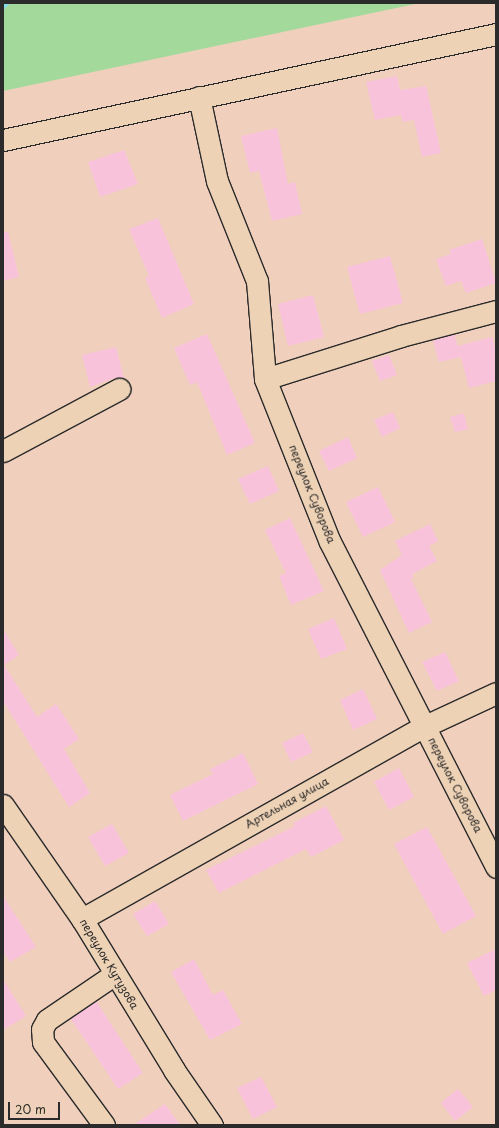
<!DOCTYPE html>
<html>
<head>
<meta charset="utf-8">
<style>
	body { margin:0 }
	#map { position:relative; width:499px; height:1128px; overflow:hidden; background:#f0cfbd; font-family:"Playpen Sans",sans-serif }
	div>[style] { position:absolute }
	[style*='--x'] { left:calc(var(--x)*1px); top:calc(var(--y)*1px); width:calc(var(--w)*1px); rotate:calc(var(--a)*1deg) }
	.green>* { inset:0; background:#a4d99c }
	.stream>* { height:5px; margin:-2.5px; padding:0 2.5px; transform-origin:2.5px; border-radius:2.5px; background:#89dae2 }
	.building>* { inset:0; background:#f9c2db }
	.roads { filter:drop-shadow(1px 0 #2b2b2b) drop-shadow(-1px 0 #2b2b2b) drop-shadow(0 1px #2b2b2b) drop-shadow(0 -1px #2b2b2b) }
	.minor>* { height:21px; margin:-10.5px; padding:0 10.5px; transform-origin:10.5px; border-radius:10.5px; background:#eed2b5 }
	span { translate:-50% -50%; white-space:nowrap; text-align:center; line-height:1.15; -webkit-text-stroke:4px #eed2b5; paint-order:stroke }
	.street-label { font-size:11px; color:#2b2b2b }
	.frame { position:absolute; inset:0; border:4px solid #2b2b2b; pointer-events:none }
	.scale { position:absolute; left:8px; top:1102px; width:52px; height:18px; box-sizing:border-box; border:2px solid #2b2b2b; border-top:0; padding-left:5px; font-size:12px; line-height:14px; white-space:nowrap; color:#2b2b2b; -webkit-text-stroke:3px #eed2b5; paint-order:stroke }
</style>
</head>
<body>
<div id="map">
	<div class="green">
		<div style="clip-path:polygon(3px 3px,420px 3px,3px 91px)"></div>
	</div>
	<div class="stream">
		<div style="--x:3;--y:6;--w:4;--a:-45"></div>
	</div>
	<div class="building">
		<div style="clip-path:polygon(397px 76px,400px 90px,426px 86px,441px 153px,422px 157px,414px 120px,403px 122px,401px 115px,375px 120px,366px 82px)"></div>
		<div style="clip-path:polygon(277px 128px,288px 184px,295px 182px,302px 214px,272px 221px,259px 171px,250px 173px,241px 136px)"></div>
		<div style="clip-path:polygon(124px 150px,138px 184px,100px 197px,88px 162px)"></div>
		<div style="clip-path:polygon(158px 218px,194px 304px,162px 318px,145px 278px,149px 276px,129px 229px)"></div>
		<div style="clip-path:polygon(3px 232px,8px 232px,19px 277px,3px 281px)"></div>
		<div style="clip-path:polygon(482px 239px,496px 283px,466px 293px,461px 281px,446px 286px,436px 259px,451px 254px,449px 250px)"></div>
		<div style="clip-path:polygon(390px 256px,403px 303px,360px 314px,347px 267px)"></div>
		<div style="clip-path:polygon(313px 295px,324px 337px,288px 346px,278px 304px)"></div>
		<div style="clip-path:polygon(207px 334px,255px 443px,227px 455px,197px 382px,190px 385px,174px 348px)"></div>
		<div style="clip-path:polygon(454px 334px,461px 357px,439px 362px,433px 340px)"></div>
		<div style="clip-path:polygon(492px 337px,496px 351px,496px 381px,469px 388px,458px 346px)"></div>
		<div style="clip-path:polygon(116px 347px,124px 378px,114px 378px,90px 387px,82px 355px)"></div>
		<div style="clip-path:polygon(389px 355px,397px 375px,380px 381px,372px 361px)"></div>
		<div style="clip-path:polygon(393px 412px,400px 428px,382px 437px,374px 420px)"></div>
		<div style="clip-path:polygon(464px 413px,468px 429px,455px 432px,450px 417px)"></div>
		<div style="clip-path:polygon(348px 437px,357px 458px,329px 471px,319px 451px)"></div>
		<div style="clip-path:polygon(268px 466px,279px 491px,250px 504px,238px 479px)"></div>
		<div style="clip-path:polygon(378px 487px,395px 522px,363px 537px,346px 502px)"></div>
		<div style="clip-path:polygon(290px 518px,324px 591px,291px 605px,279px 576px,286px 573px,265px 530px)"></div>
		<div style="clip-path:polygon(430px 524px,438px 541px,429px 546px,437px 561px,412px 574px,414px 577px,411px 579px,432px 622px,409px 633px,380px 570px,402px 555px,395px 541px)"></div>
		<div style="clip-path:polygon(334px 618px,347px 649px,321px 659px,308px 629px)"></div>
		<div style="clip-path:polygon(3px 629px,19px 655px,4px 665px,37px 717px,56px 704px,79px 739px,64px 749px,90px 793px,69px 807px,3px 701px)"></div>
		<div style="clip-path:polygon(445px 652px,459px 681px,437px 691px,422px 662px)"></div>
		<div style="clip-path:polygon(363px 689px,377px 719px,353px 730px,340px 700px)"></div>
		<div style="clip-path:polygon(303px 733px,313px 752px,291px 762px,282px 743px)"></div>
		<div style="clip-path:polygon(243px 753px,258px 784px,183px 821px,170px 795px,213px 774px,210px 769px)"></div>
		<div style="clip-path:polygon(399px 768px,414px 797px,389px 810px,374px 782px)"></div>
		<div style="clip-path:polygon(326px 806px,344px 840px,311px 857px,306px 849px,219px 893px,206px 870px,295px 826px,293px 823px)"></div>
		<div style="clip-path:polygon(112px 824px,129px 853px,105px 866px,88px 837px)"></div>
		<div style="clip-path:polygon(427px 827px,476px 916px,443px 934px,394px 844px)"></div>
		<div style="clip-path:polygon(3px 896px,36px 947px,10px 962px,3px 952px)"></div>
		<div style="clip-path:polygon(155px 901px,169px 924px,147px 936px,133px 914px)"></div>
		<div style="clip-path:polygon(496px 949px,496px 990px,484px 996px,467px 963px)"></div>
		<div style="clip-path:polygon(194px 959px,213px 995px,223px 990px,242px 1024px,210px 1040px,171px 972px)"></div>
		<div style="clip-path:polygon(3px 979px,26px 1016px,3px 1030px)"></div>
		<div style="clip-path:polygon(96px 1001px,143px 1073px,118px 1089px,71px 1019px)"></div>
		<div style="clip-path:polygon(261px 1077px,277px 1107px,253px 1119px,237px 1088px)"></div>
		<div style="clip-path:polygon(458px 1089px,473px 1107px,455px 1121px,441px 1103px)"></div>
		<div style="clip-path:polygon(165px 1104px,180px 1125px,133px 1125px)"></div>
	</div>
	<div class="roads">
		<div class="minor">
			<div style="--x:199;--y:97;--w:86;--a:77.9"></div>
			<div style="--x:217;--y:181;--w:108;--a:68.2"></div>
			<div style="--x:257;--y:281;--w:98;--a:85.3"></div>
			<div style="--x:265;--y:379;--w:175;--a:68.3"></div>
			<div style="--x:330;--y:542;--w:365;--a:62.9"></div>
			<div style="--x:3;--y:140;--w:504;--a:-12.13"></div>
			<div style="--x:265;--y:379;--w:143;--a:-17.5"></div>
			<div style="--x:401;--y:336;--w:98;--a:-14.7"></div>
			<div style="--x:3;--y:451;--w:132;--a:-28.1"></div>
			<div style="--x:3;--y:805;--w:139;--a:55.3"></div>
			<div style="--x:82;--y:919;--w:177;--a:58.6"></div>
			<div style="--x:174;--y:1070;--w:67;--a:55.4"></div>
			<div style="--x:82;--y:919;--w:394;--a:-29.4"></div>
			<div style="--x:425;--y:726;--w:78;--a:-24.9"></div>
			<div style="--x:104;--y:1125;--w:103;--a:-126.3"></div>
			<div style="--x:43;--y:1042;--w:13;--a:-94"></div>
			<div style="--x:42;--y:1029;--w:10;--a:-61"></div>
			<div style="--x:47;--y:1020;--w:82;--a:-34.1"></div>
		</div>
	</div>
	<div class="street-label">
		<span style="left:312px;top:494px;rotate:68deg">переулок Суворова</span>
		<span style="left:455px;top:785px;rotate:63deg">переулок Суворова</span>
		<span style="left:287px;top:803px;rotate:-29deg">Артельная улица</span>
		<span style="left:109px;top:964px;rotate:59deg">переулок Кутузова</span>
	</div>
	<div class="frame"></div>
	<div class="scale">20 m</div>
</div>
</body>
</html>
